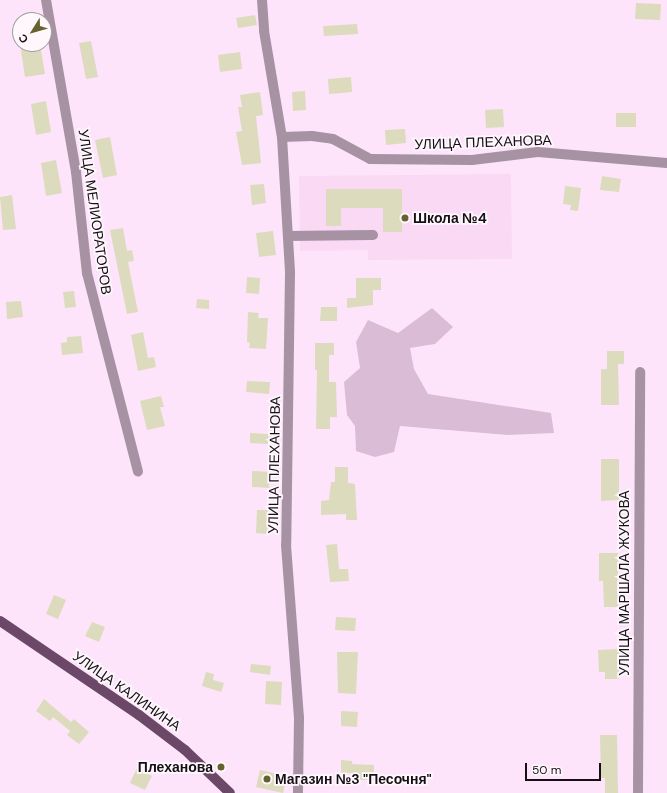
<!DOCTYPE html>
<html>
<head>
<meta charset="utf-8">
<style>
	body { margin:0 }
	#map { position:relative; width:667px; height:793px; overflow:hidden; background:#fee4fa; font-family:"DM Sans",sans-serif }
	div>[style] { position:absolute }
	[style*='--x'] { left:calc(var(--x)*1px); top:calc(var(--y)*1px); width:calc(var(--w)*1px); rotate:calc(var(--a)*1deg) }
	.built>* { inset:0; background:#fad9f5 }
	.green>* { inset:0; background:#dabcd6 }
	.building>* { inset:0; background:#dcdbbd }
	.minor>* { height:10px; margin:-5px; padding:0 5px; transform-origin:5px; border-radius:5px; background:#a792a4 }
	.major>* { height:10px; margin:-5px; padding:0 5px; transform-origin:5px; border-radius:5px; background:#6b4867 }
	.dots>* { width:11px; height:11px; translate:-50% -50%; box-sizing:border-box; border:2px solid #fef8fd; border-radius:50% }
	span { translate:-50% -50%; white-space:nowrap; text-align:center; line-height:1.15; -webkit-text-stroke:3.5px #fef8fd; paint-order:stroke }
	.street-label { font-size:14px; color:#170f16 }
	.poi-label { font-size:14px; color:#170f16; font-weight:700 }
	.left { translate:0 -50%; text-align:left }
	.right { translate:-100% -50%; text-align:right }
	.north { position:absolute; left:12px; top:12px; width:40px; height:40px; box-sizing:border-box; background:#fef8fd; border:1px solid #a29ba1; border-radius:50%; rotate:233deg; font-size:11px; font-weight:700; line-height:16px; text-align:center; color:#170f16 }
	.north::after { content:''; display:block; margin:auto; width:14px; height:18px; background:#65622f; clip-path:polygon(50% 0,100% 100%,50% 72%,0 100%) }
	.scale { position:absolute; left:525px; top:763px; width:76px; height:18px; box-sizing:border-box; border:2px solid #170f16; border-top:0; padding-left:5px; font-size:12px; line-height:14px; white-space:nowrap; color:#170f16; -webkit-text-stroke:3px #fef8fd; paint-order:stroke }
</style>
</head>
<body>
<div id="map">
	<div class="built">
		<div style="clip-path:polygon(511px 174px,512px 259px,368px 260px,368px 250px,300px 251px,299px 176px)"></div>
	</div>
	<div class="green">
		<div style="clip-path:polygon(432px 308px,453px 327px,435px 344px,410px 348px,414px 369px,428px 394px,551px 413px,554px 433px,508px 435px,400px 426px,394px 452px,375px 457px,356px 451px,355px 426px,347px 415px,344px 382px,360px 368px,356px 342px,368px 320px,398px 333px)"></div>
	</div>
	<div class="building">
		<div style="clip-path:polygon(636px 3px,661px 4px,660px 20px,635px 19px)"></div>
		<div style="clip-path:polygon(255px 15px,257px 25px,238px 28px,236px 18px)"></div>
		<div style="clip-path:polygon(357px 24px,358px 34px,324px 36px,323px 26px)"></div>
		<div style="clip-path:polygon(91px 41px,98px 77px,86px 79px,79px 43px)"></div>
		<div style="clip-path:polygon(20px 44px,40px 44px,45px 74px,25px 77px)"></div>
		<div style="clip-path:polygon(240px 52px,242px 69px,220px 72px,218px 55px)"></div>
		<div style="clip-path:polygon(351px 77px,352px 92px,329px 94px,328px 79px)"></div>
		<div style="clip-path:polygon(305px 91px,306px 110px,293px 111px,292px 92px)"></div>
		<div style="clip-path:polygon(260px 92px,263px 115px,256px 116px,261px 163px,242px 165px,236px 132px,242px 131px,238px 107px,242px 107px,240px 95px)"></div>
		<div style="clip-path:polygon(46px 101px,51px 132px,36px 135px,31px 104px)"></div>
		<div style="clip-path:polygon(503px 109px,504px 127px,486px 128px,485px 110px)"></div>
		<div style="clip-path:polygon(616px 113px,636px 113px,636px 127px,616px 127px)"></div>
		<div style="clip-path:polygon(405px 129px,406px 143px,386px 145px,385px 130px)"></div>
		<div style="clip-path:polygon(110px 137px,117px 175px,103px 178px,95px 140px)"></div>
		<div style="clip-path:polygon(56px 160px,62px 193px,46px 196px,41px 163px)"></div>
		<div style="clip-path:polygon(602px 176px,621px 179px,619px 192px,600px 190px)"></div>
		<div style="clip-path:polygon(264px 184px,266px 203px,252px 205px,250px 185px)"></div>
		<div style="clip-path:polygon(565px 186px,581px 188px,578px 211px,570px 210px,571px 205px,563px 204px)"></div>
		<div style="clip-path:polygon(326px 189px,402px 189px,402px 232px,383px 232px,383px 208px,341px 208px,341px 226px,326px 226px)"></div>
		<div style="clip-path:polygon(12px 195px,16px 229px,3px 230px,0 197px)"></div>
		<div style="clip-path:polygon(123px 228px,127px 251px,132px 250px,134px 261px,128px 262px,138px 312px,127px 314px,110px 230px)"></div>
		<div style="clip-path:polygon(273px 231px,276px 255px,259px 257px,256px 233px)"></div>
		<div style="clip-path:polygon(247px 277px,260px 278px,259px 294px,246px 293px)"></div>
		<div style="clip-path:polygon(356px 278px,381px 278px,381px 290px,373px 290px,373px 305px,347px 308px,347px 298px,356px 298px)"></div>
		<div style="clip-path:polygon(74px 291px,76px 307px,65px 308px,63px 292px)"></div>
		<div style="clip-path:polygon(197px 299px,209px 300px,209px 309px,196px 308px)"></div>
		<div style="clip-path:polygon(21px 301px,23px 317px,7px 319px,6px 302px)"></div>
		<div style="clip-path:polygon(321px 307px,337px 307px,337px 321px,320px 321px)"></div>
		<div style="clip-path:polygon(248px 312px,259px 313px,258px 318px,268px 318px,266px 349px,249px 348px,250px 343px,247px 342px)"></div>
		<div style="clip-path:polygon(143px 332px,148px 358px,154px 357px,156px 367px,138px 371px,131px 335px)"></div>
		<div style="clip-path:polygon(81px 336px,83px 353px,62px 355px,61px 343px,67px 342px,67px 337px)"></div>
		<div style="clip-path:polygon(315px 343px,334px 343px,334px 355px,329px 355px,329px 382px,336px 382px,337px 417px,330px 417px,330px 429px,316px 429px,317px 370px,315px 370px)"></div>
		<div style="clip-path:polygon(607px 351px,624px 351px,624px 364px,618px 364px,619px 405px,601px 405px,601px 369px,607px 369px)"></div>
		<div style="clip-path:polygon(247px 381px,270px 382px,269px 394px,246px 392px)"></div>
		<div style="clip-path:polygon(161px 396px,164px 407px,160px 407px,165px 426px,147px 430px,140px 401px)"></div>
		<div style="clip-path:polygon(250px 433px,269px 434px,268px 444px,250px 443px)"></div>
		<div style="clip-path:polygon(601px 459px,619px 459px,619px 500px,601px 501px)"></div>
		<div style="clip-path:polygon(335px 467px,348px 467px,348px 483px,355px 484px,357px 520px,346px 520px,346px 514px,321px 515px,321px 501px,329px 500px,331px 482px,335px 482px)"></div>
		<div style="clip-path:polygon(252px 471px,270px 472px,269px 488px,252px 487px)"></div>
		<div style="clip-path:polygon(257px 510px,268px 510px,267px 534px,256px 533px)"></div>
		<div style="clip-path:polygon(337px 544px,339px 569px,348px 569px,349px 581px,330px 582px,326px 545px)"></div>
		<div style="clip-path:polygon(599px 553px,618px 553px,618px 607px,604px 607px,603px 581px,599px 581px)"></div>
		<div style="clip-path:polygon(54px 595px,66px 600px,58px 619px,46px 614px)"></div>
		<div style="clip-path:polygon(336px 617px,356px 618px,355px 631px,335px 630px)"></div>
		<div style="clip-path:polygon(92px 622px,105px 627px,99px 642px,85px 636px)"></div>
		<div style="clip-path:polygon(619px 649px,619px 679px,605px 679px,605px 672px,599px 672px,598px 650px)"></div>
		<div style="clip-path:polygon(337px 652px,358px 652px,356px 694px,338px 693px)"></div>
		<div style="clip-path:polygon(251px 664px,271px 666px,270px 675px,250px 672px)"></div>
		<div style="clip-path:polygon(206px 672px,214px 674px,213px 680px,224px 683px,221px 692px,202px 686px)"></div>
		<div style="clip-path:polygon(266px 681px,282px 682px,281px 705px,265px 704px)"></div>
		<div style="clip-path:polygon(44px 699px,71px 722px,74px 719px,89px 732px,79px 744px,67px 735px,70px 731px,53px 717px,50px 721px,36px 711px)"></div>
		<div style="clip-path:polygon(341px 711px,358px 712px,357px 727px,341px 726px)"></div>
		<div style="clip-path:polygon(600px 735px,617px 735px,618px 793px,605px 793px,605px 778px,601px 778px)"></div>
		<div style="clip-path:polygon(341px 760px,352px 761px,352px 764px,374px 765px,374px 780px,357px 780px,357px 773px,341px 773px)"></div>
		<div style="clip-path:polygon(137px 768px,152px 776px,145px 790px,130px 783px)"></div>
		<div style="clip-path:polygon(260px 770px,287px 776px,283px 793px,256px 787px)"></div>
	</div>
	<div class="minor">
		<div style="--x:46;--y:0;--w:175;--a:80.1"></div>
		<div style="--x:76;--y:172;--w:102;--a:83.8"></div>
		<div style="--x:87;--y:273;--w:205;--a:75.6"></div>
		<div style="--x:262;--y:0;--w:31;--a:86"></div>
		<div style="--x:264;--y:31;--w:108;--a:80.4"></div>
		<div style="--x:282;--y:137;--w:136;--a:86.6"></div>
		<div style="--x:290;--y:273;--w:272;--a:90.8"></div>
		<div style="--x:286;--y:545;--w:173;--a:85.7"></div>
		<div style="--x:299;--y:718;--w:75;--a:90.8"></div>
		<div style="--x:282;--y:137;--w:30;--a:-2"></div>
		<div style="--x:312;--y:136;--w:21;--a:8"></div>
		<div style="--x:333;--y:139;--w:42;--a:28.4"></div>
		<div style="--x:370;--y:159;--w:102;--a:0.6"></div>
		<div style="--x:472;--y:160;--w:66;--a:-6.9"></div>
		<div style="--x:538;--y:152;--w:129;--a:4.9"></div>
		<div style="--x:288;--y:236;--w:85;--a:-0.7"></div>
		<div style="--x:638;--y:793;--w:421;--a:-89.7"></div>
	</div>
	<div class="major">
		<div style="--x:0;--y:621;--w:168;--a:34.1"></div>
		<div style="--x:139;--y:715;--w:58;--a:37.3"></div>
		<div style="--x:185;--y:750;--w:62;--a:43.7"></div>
	</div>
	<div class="dots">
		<div style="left:405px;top:218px;background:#65622f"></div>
		<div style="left:221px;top:767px;background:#65622f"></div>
		<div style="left:267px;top:779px;background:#65622f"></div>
	</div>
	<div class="street-label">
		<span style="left:483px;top:142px;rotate:-2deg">УЛИЦА ПЛЕХАНОВА</span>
		<span style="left:95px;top:212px;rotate:82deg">УЛИЦА МЕЛИОРАТОРОВ</span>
		<span style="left:274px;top:465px;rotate:-89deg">УЛИЦА ПЛЕХАНОВА</span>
		<span style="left:624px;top:583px;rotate:-90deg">УЛИЦА МАРШАЛА ЖУКОВА</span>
		<span style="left:127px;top:691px;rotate:35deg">УЛИЦА КАЛИНИНА</span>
	</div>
	<div class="poi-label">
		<span class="left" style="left:413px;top:218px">Школа №4</span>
		<span class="right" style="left:213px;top:767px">Плеханова</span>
		<span class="left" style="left:275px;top:779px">Магазин №3 "Песочня"</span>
	</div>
	<div class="north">С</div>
	<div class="scale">50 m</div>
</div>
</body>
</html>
